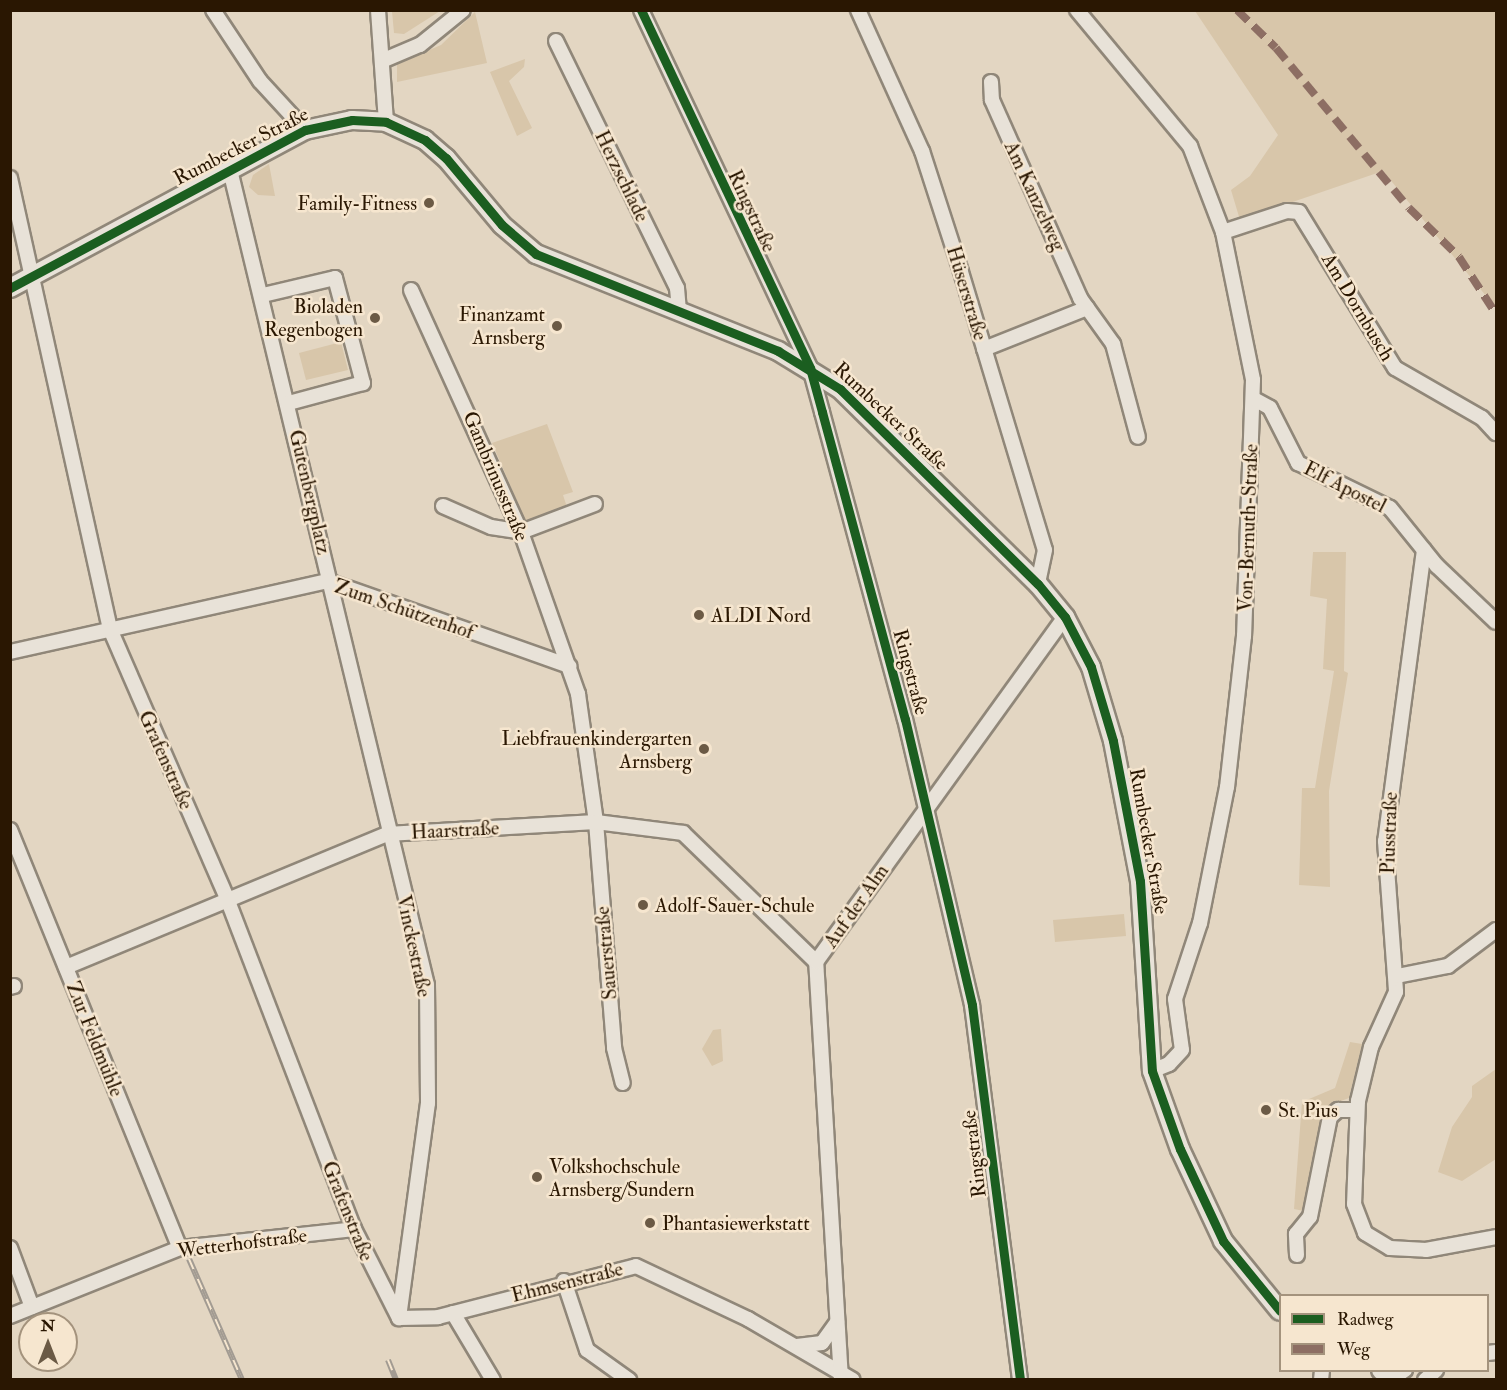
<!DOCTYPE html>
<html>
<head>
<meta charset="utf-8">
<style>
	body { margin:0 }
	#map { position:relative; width:1507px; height:1390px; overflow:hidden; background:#e3d6c2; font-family:"IM FELL Double Pica",serif }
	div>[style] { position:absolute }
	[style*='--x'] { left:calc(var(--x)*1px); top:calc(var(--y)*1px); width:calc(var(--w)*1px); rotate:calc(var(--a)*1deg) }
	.green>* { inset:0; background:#d8c6aa }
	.roads { filter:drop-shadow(2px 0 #908779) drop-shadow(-2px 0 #908779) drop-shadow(0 2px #908779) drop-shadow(0 -2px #908779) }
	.minor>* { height:14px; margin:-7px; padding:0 7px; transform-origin:7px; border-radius:7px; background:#e8e2d8 }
	.tertiary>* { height:18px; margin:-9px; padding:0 9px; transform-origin:9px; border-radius:9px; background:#e8e2d8 }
	.rail>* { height:6px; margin-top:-3px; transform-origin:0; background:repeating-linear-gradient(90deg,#f6e6cf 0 11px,#a29b92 0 22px); box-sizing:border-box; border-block:2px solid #a29b92 }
	.quiet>* { height:8px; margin-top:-4px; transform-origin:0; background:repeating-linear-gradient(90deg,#8d6e63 0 15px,transparent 0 23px) }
	.cycleway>* { height:9px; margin:-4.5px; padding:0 4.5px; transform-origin:4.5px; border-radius:4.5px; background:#1b5e20 }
	.dots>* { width:16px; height:16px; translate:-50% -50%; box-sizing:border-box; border:3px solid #f6e6cf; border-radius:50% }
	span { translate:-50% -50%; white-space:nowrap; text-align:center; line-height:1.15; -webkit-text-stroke:5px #f6e6cf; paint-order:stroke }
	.street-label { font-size:20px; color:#2a1702 }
	.poi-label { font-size:20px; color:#2a1702 }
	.right { translate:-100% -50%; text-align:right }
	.left { translate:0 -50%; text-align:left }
	.frame { position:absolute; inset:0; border:12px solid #2a1702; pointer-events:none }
	.legend { position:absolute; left:1279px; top:1294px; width:210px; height:78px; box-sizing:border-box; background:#f6e6cf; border:2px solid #a4937d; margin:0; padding:8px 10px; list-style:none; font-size:18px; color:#2a1702 }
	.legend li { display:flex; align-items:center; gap:12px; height:30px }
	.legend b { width:30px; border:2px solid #a4937d }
	.north { position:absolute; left:18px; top:1312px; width:60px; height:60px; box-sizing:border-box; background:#f6e6cf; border:2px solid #a4937d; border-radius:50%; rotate:0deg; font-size:16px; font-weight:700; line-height:24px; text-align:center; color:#2a1702 }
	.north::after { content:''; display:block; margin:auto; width:21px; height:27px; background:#6b5a45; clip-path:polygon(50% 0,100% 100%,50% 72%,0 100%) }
</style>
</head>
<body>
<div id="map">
	<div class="green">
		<div style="clip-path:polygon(392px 11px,392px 10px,440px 11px,404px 34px,394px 33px)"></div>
		<div style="clip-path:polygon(1195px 11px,1496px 11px,1496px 308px,1383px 171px,1240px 220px,1231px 190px,1250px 176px,1278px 135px)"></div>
		<div style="clip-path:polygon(475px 12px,487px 63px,397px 82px,397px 64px,441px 45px)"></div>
		<div style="clip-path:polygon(525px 59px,524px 67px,509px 81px,532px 128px,517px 136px,490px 72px)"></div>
		<div style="clip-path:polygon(269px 164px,275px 196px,258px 195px,249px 187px,253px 175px)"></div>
		<div style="clip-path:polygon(341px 342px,348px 370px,306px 380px,299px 353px)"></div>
		<div style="clip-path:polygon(547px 424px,573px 492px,563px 495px,567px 507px,526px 522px,492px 443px)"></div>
		<div style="clip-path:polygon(1313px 552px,1346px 552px,1344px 671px,1348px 673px,1329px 791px,1330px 887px,1299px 885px,1302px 788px,1315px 788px,1334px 671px,1323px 669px,1327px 599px,1310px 596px)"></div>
		<div style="clip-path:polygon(1124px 914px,1126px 936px,1055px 942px,1053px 920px)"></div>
		<div style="clip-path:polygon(721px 1029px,723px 1061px,712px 1066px,702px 1049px,713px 1030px)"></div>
		<div style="clip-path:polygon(1350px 1042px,1362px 1044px,1349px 1098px,1330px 1105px,1321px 1117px,1304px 1211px,1294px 1209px,1302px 1102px,1335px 1088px)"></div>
		<div style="clip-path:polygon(1496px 1069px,1496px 1159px,1462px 1181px,1438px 1172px,1452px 1127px,1472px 1097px,1472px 1086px)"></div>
	</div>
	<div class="roads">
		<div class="minor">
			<div style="--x:213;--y:10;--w:85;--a:56.5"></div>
			<div style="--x:260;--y:81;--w:67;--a:47.4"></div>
			<div style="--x:378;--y:10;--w:112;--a:85.9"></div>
			<div style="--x:641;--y:10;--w:396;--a:64.7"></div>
			<div style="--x:810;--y:368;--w:46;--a:74.7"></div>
			<div style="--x:822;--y:412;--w:318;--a:74.9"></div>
			<div style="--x:905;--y:719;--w:294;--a:76.8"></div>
			<div style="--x:972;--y:1005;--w:378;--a:82.7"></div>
			<div style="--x:858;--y:10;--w:155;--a:65.6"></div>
			<div style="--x:922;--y:151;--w:127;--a:72.1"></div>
			<div style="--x:961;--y:272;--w:290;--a:73.2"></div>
			<div style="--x:1045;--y:550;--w:35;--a:102"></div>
			<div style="--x:1077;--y:10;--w:177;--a:50.3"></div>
			<div style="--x:1190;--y:146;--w:92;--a:69"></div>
			<div style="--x:1223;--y:232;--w:151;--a:78.5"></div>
			<div style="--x:1253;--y:380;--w:256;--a:92"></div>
			<div style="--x:1244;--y:636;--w:152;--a:96.4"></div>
			<div style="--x:1227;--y:787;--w:139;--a:101.2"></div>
			<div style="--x:1200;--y:923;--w:80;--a:108.2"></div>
			<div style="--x:1175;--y:999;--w:51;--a:82.2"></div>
			<div style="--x:1182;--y:1050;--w:19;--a:133"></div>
			<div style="--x:1169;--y:1064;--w:18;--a:158"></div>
			<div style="--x:556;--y:41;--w:275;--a:63.9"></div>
			<div style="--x:677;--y:288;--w:25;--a:85"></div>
			<div style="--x:384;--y:60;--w:39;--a:-23"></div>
			<div style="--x:420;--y:45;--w:55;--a:-39.1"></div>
			<div style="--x:991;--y:82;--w:18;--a:87"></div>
			<div style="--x:992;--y:100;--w:217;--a:66"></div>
			<div style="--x:1080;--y:298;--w:57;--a:54.3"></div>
			<div style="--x:1113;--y:344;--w:96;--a:75"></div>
			<div style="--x:230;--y:170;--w:838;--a:76.41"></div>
			<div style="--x:427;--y:985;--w:118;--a:89.5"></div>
			<div style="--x:428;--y:1103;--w:217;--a:97.7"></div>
			<div style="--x:10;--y:178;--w:462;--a:77.5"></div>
			<div style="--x:110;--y:629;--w:296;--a:66.5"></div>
			<div style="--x:228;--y:901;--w:351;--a:69"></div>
			<div style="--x:354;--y:1229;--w:100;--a:63.2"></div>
			<div style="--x:1223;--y:232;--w:67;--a:-18.2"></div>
			<div style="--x:1287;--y:211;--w:12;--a:5"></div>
			<div style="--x:1299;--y:212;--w:183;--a:58.4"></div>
			<div style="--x:1395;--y:368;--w:100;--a:29.9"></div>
			<div style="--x:1482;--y:418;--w:21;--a:47"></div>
			<div style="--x:411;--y:290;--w:266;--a:65.6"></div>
			<div style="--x:521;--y:532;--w:172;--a:70.6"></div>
			<div style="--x:578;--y:694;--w:129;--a:82"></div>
			<div style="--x:596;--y:822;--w:227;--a:85.4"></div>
			<div style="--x:614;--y:1048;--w:36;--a:76"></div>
			<div style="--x:263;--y:295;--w:74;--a:-13.3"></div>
			<div style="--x:335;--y:278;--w:109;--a:75.1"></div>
			<div style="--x:363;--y:383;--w:77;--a:164.9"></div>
			<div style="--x:984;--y:349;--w:111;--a:-21.7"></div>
			<div style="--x:1254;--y:399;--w:18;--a:29"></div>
			<div style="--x:1270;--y:408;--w:62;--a:63"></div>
			<div style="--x:1298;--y:463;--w:102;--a:26.1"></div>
			<div style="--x:1390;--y:508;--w:75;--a:51"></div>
			<div style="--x:1437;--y:566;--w:81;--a:43.5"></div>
			<div style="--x:443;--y:506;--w:52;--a:23.6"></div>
			<div style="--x:491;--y:527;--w:30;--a:9"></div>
			<div style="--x:521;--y:532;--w:79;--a:-20.7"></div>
			<div style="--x:1424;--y:550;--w:294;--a:97.6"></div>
			<div style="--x:1385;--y:841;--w:151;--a:85.8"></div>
			<div style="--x:1396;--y:992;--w:60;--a:114.4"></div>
			<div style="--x:1371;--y:1047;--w:56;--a:103.5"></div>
			<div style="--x:1358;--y:1101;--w:103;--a:92.2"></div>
			<div style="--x:1354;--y:1204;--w:31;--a:69"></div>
			<div style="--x:1365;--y:1233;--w:29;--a:31"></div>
			<div style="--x:1390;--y:1248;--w:36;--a:3"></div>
			<div style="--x:1426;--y:1250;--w:71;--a:-10.5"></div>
			<div style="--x:10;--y:652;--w:326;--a:-12.6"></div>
			<div style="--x:328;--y:581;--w:256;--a:19.4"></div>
			<div style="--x:10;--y:830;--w:451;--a:67.9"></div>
			<div style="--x:66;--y:967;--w:347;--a:-22.5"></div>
			<div style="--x:387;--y:834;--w:209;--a:-3.3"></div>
			<div style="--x:596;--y:822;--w:88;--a:7.2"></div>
			<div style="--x:683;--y:833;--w:185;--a:44.1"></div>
			<div style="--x:1397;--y:976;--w:52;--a:-11.1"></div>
			<div style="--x:1448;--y:966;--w:60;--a:-36.9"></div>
			<div style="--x:10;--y:987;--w:4;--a:-14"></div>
			<div style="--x:10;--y:1248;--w:63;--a:69.6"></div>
			<div style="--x:1297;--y:1255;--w:21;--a:-93"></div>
			<div style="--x:1296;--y:1234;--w:22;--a:-51"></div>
			<div style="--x:1310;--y:1217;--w:102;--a:-78.7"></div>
			<div style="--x:1330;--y:1117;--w:11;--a:-41"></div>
			<div style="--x:1338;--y:1110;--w:19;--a:0"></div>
			<div style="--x:564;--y:1281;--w:73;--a:71.6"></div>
			<div style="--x:587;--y:1350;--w:52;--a:35.5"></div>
			<div style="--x:453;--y:1313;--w:78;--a:59.2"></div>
			<div style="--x:10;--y:1316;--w:183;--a:-21.8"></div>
			<div style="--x:180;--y:1248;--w:175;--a:-6.2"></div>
			<div style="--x:399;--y:1318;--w:39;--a:-1"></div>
			<div style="--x:438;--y:1317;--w:204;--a:-14.4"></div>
			<div style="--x:636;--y:1266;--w:124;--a:25.3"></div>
			<div style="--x:748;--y:1319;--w:121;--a:30.2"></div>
			<div style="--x:797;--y:1346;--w:25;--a:-7"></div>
			<div style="--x:822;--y:1343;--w:26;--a:-54"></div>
			<div style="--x:1488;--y:1353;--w:8;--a:-7"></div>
			<div style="--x:1392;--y:1379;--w:16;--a:-35"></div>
			<div style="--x:841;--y:1380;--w:419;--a:-93.4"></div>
			<div style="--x:816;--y:962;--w:425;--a:-54.2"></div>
			<div style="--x:1321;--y:1380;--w:10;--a:-84"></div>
			<div style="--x:1425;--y:1380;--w:15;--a:-42"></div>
		</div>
		<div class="tertiary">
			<div style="--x:10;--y:288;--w:335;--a:-28.2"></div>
			<div style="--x:305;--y:130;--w:48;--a:-12"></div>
			<div style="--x:352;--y:120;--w:34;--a:3"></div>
			<div style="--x:386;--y:122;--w:43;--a:24.8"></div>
			<div style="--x:425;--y:140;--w:28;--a:41"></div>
			<div style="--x:446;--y:158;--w:87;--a:50.1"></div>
			<div style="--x:502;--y:225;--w:45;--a:40.5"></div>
			<div style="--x:536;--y:254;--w:261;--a:21.8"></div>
			<div style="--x:778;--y:351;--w:73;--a:31.5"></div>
			<div style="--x:840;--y:389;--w:278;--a:44.6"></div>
			<div style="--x:1038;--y:584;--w:43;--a:50.7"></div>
			<div style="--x:1065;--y:617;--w:56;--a:62.5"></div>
			<div style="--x:1091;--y:667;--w:77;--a:73.4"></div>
			<div style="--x:1113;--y:741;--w:143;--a:79.1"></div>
			<div style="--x:1140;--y:881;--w:190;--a:86.4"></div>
			<div style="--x:1152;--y:1071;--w:83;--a:70.3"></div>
			<div style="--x:1180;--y:1149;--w:102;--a:64.9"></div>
			<div style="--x:1223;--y:1241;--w:90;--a:50.8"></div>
			<div style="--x:1381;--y:1370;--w:16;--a:40"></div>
		</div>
	</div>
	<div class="rail">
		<div style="--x:189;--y:1259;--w:132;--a:66.3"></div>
		<div style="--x:388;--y:1360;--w:22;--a:68"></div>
	</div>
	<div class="quiet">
		<div style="--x:1237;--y:10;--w:54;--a:44.3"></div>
		<div style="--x:1276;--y:48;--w:208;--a:50.3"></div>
		<div style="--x:1409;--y:208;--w:70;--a:44.4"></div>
		<div style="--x:1459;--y:257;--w:68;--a:57"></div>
	</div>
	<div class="cycleway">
		<div style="--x:641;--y:10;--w:396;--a:64.7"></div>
		<div style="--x:810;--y:368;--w:46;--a:74.7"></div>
		<div style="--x:822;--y:412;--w:318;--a:74.9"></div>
		<div style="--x:905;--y:719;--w:294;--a:76.8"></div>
		<div style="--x:972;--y:1005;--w:378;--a:82.7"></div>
		<div style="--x:10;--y:288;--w:335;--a:-28.2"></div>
		<div style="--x:305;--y:130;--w:48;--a:-12"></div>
		<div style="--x:352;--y:120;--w:34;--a:3"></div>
		<div style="--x:386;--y:122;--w:43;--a:24.8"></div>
		<div style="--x:425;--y:140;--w:28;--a:41"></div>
		<div style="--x:446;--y:158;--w:87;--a:50.1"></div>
		<div style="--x:502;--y:225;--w:45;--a:40.5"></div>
		<div style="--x:536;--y:254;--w:261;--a:21.8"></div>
		<div style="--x:778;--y:351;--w:73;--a:31.5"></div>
		<div style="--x:840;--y:389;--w:278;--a:44.6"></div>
		<div style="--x:1038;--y:584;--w:43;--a:50.7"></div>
		<div style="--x:1065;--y:617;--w:56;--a:62.5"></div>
		<div style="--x:1091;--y:667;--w:77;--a:73.4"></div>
		<div style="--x:1113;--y:741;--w:143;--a:79.1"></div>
		<div style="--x:1140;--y:881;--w:190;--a:86.4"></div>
		<div style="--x:1152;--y:1071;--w:83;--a:70.3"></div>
		<div style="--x:1180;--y:1149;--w:102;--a:64.9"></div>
		<div style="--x:1223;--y:1241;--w:90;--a:50.8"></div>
	</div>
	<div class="dots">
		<div style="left:429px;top:203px;background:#6b5a45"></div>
		<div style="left:375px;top:318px;background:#6b5a45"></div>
		<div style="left:557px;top:326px;background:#6b5a45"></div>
		<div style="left:699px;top:615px;background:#6b5a45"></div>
		<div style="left:704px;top:749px;background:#6b5a45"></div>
		<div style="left:643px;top:905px;background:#6b5a45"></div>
		<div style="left:1266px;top:1110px;background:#6b5a45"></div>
		<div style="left:537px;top:1177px;background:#6b5a45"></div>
		<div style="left:650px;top:1223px;background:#6b5a45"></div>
	</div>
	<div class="street-label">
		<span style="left:241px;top:146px;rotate:-27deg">Rumbecker Straße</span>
		<span style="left:622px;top:176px;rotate:64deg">Herzschlade</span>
		<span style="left:1035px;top:196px;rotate:65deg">Am Kanzelweg</span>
		<span style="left:752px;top:211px;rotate:65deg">Ringstraße</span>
		<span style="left:967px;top:293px;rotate:73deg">Hüserstraße</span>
		<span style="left:1358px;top:307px;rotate:59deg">Am Dornbusch</span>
		<span style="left:891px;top:416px;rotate:43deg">Rumbecker Straße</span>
		<span style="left:496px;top:476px;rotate:67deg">Gambrinusstraße</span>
		<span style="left:1345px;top:487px;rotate:27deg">Elf Apostel</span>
		<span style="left:310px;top:492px;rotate:77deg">Gutenbergplatz</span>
		<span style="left:1248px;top:528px;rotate:-88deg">Von-Bernuth-Straße</span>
		<span style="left:404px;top:609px;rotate:19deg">Zum Schützenhof</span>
		<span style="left:911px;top:672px;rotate:75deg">Ringstraße</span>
		<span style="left:166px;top:760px;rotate:66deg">Grafenstraße</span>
		<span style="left:455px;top:830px;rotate:-3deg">Haarstraße</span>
		<span style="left:1389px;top:833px;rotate:-88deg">Piusstraße</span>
		<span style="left:1149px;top:841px;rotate:80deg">Rumbecker Straße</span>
		<span style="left:856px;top:906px;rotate:-55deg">Auf der Alm</span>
		<span style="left:414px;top:946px;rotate:78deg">Vinckestraße</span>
		<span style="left:606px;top:953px;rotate:-95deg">Sauerstraße</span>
		<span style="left:95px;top:1039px;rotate:68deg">Zur Feldmühle</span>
		<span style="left:974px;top:1154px;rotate:-97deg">Ringstraße</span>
		<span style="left:348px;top:1211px;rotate:68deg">Grafenstraße</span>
		<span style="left:242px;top:1243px;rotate:-7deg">Wetterhofstraße</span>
		<span style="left:567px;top:1282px;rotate:-14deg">Ehmsenstraße</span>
	</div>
	<div class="poi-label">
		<span class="right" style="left:417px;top:203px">Family-Fitness</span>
		<span class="right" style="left:363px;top:318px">Bioladen<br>Regenbogen</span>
		<span class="right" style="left:545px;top:326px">Finanzamt<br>Arnsberg</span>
		<span class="left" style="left:711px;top:615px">ALDI Nord</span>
		<span class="right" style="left:692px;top:750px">Liebfrauenkindergarten<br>Arnsberg</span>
		<span class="left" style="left:655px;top:905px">Adolf-Sauer-Schule</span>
		<span class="left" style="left:1278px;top:1110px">St. Pius</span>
		<span class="left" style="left:549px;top:1178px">Volkshochschule<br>Arnsberg/Sundern</span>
		<span class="left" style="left:662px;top:1223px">Phantasiewerkstatt</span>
	</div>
	<div class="frame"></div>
	<ul class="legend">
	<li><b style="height:8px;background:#1b5e20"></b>Radweg</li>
	<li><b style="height:8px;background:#8d6e63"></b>Weg</li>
	</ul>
	<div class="north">N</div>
</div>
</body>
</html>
